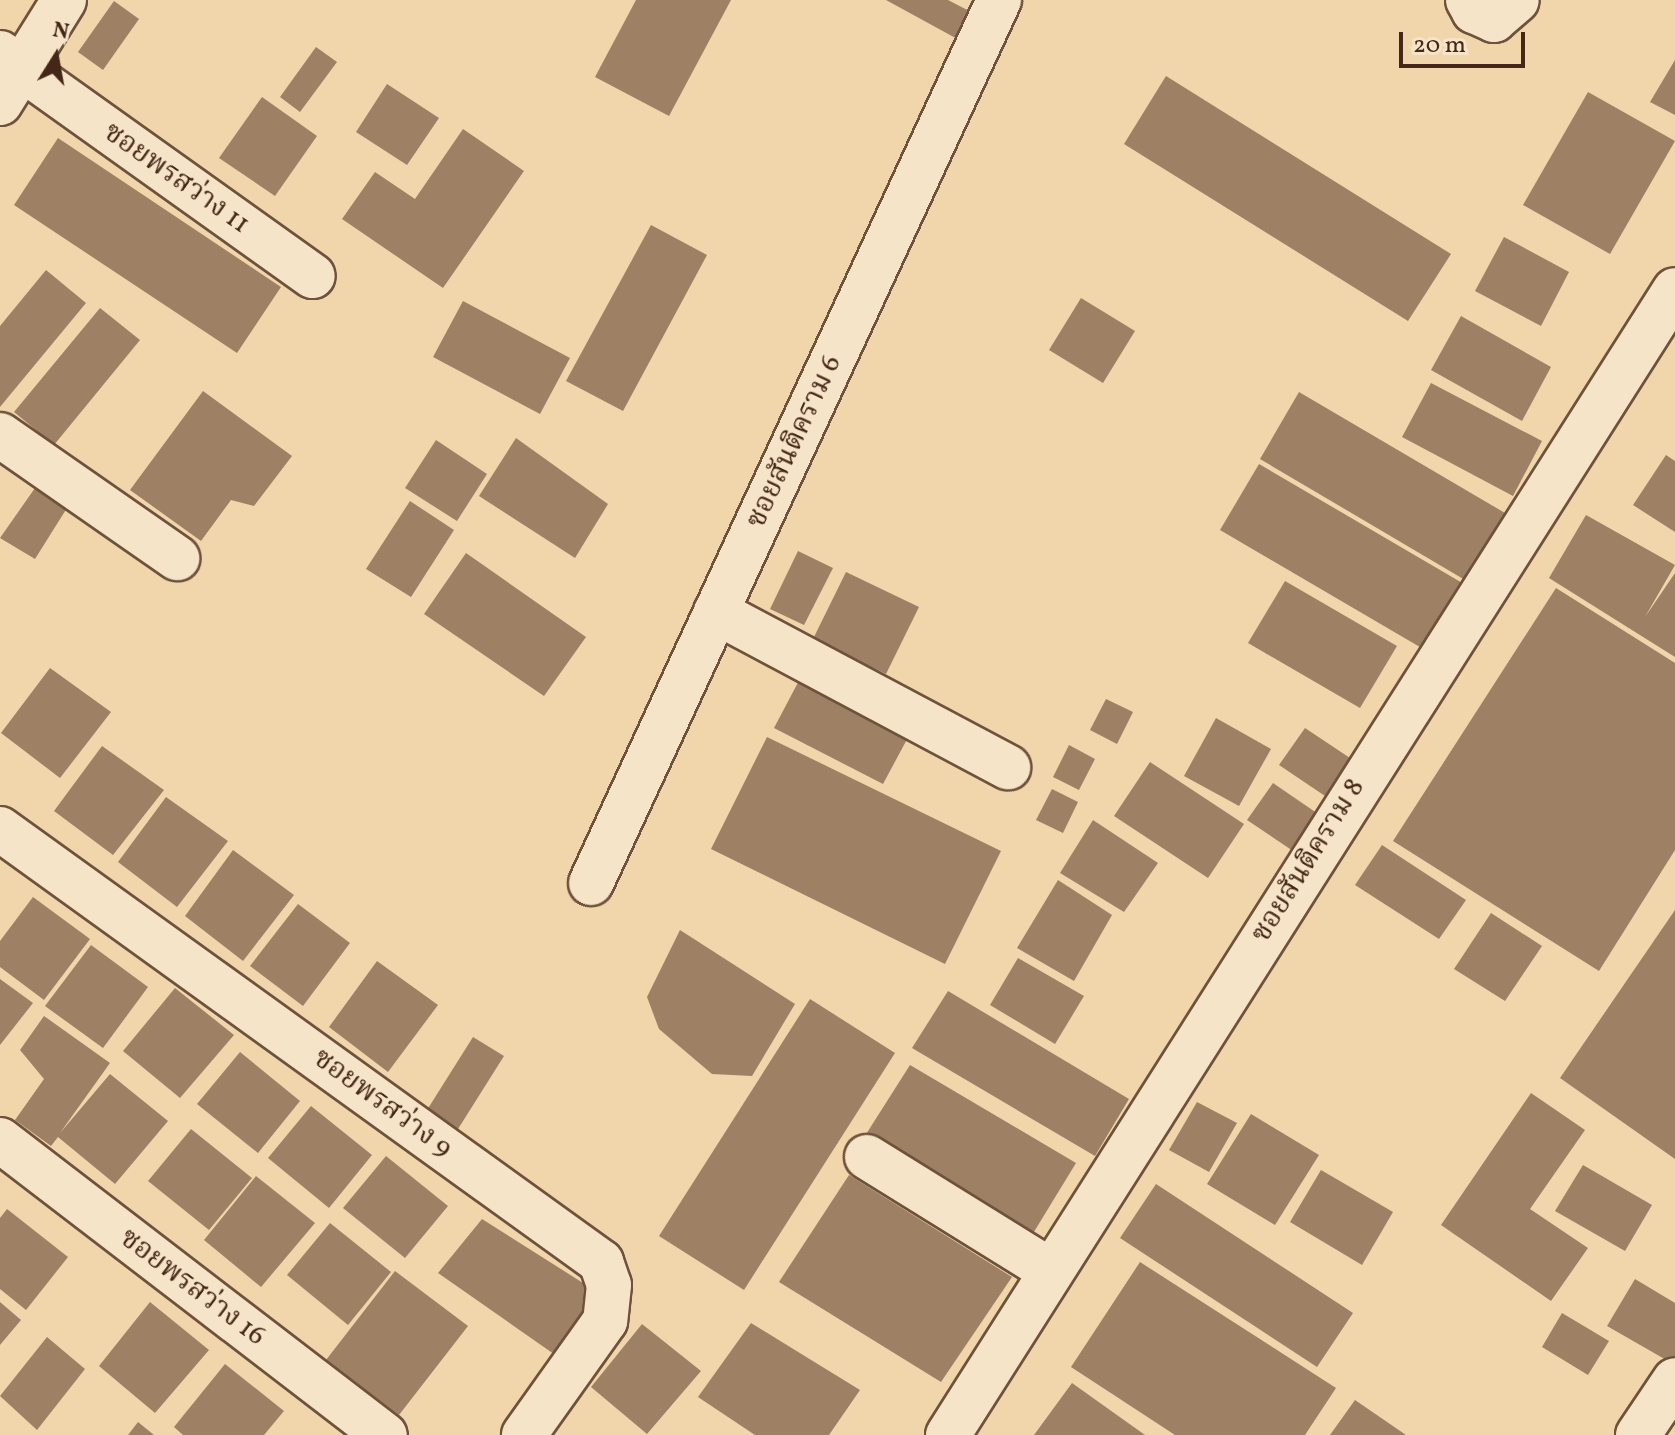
<!DOCTYPE html>
<html>
<head>
<meta charset="utf-8">
<style>
	body { margin:0 }
	#map { position:relative; width:1675px; height:1435px; overflow:hidden; background:#f1d5ab; font-family:Vollkorn,"Noto Serif Thai",serif }
	div>[style] { position:absolute }
	[style*='--x'] { left:calc(var(--x)*1px); top:calc(var(--y)*1px); width:calc(var(--w)*1px); rotate:calc(var(--a)*1deg) }
	.building>* { inset:0; background:#9e8164 }
	.roads { filter:drop-shadow(2px 0 #6f523c) drop-shadow(-2px 0 #6f523c) drop-shadow(0 2px #6f523c) drop-shadow(0 -2px #6f523c) }
	.minor>* { height:44px; margin:-22px; padding:0 22px; transform-origin:22px; border-radius:22px; background:#f6e4c8 }
	span { translate:-50% -50%; white-space:nowrap; text-align:center; line-height:1.15; -webkit-text-stroke:6px #f6e4c8; paint-order:stroke }
	.street-label { font-size:28px; color:#442717 }
	.north { position:absolute; left:16px; top:16px; width:80px; height:80px; -webkit-text-stroke:6px #f6e4c8; paint-order:stroke; rotate:11deg; font-size:22px; font-weight:700; line-height:32px; text-align:center; color:#442717 }
	.north::after { content:''; display:block; margin:auto; width:28px; height:36px; background:#442717; clip-path:polygon(50% 0,100% 100%,50% 72%,0 100%) }
	.scale { position:absolute; left:1399px; top:32px; width:126px; height:36px; box-sizing:border-box; border:4px solid #442717; border-top:0; padding-left:10px; font-size:24px; line-height:28px; white-space:nowrap; color:#442717; -webkit-text-stroke:6px #f6e4c8; paint-order:stroke }
</style>
</head>
<body>
<div id="map">
	<div class="building">
		<div style="clip-path:polygon(636px 0,731px 0,669px 116px,595px 77px)"></div>
		<div style="clip-path:polygon(886px 0,948px 0,975px 14px,961px 41px)"></div>
		<div style="clip-path:polygon(114px 1px,139px 19px,103px 70px,78px 52px)"></div>
		<div style="clip-path:polygon(316px 47px,337px 62px,300px 112px,280px 97px)"></div>
		<div style="clip-path:polygon(1675px 60px,1675px 115px,1650px 102px)"></div>
		<div style="clip-path:polygon(1166px 76px,1451px 254px,1408px 321px,1124px 144px)"></div>
		<div style="clip-path:polygon(387px 84px,439px 118px,407px 165px,356px 132px)"></div>
		<div style="clip-path:polygon(1588px 92px,1675px 141px,1610px 254px,1523px 205px)"></div>
		<div style="clip-path:polygon(262px 97px,317px 136px,275px 196px,219px 158px)"></div>
		<div style="clip-path:polygon(463px 129px,524px 171px,443px 288px,342px 219px,375px 172px,415px 199px)"></div>
		<div style="clip-path:polygon(58px 138px,281px 287px,237px 353px,14px 205px)"></div>
		<div style="clip-path:polygon(651px 225px,707px 255px,623px 411px,566px 381px)"></div>
		<div style="clip-path:polygon(1504px 237px,1569px 272px,1541px 326px,1475px 291px)"></div>
		<div style="clip-path:polygon(46px 270px,86px 303px,0 407px,0 326px)"></div>
		<div style="clip-path:polygon(1081px 298px,1135px 331px,1103px 383px,1049px 350px)"></div>
		<div style="clip-path:polygon(463px 301px,570px 358px,540px 414px,433px 357px)"></div>
		<div style="clip-path:polygon(100px 308px,140px 340px,54px 445px,14px 412px)"></div>
		<div style="clip-path:polygon(1461px 316px,1551px 367px,1522px 421px,1431px 370px)"></div>
		<div style="clip-path:polygon(1431px 383px,1542px 441px,1513px 496px,1402px 437px)"></div>
		<div style="clip-path:polygon(203px 391px,292px 456px,254px 506px,231px 500px,201px 541px,130px 490px)"></div>
		<div style="clip-path:polygon(1299px 392px,1505px 513px,1465px 580px,1260px 459px)"></div>
		<div style="clip-path:polygon(516px 438px,608px 504px,575px 558px,479px 496px)"></div>
		<div style="clip-path:polygon(436px 440px,487px 474px,457px 521px,405px 488px)"></div>
		<div style="clip-path:polygon(1666px 455px,1675px 461px,1675px 532px,1633px 505px)"></div>
		<div style="clip-path:polygon(1259px 464px,1464px 584px,1425px 650px,1220px 530px)"></div>
		<div style="clip-path:polygon(35px 488px,67px 508px,35px 559px,0 538px)"></div>
		<div style="clip-path:polygon(410px 501px,454px 530px,411px 597px,366px 569px)"></div>
		<div style="clip-path:polygon(1586px 515px,1675px 565px,1645px 617px,1675px 573px,1675px 657px,1549px 578px)"></div>
		<div style="clip-path:polygon(798px 551px,833px 568px,804px 625px,770px 609px)"></div>
		<div style="clip-path:polygon(466px 553px,586px 637px,544px 696px,424px 614px)"></div>
		<div style="clip-path:polygon(846px 572px,919px 607px,886px 674px,813px 639px)"></div>
		<div style="clip-path:polygon(1285px 581px,1397px 646px,1360px 708px,1248px 643px)"></div>
		<div style="clip-path:polygon(1556px 588px,1675px 663px,1675px 850px,1599px 971px,1393px 841px)"></div>
		<div style="clip-path:polygon(50px 668px,111px 712px,60px 778px,1px 733px)"></div>
		<div style="clip-path:polygon(803px 673px,912px 730px,883px 784px,774px 728px)"></div>
		<div style="clip-path:polygon(1106px 699px,1133px 712px,1117px 744px,1090px 730px)"></div>
		<div style="clip-path:polygon(1216px 718px,1271px 749px,1239px 806px,1184px 776px)"></div>
		<div style="clip-path:polygon(1305px 728px,1356px 762px,1331px 800px,1279px 765px)"></div>
		<div style="clip-path:polygon(767px 737px,1001px 851px,945px 964px,711px 849px)"></div>
		<div style="clip-path:polygon(1069px 745px,1095px 759px,1079px 790px,1053px 777px)"></div>
		<div style="clip-path:polygon(102px 746px,164px 790px,113px 855px,54px 811px)"></div>
		<div style="clip-path:polygon(1150px 762px,1244px 824px,1208px 878px,1114px 816px)"></div>
		<div style="clip-path:polygon(1273px 783px,1324px 818px,1299px 855px,1247px 820px)"></div>
		<div style="clip-path:polygon(1052px 789px,1078px 802px,1063px 833px,1036px 820px)"></div>
		<div style="clip-path:polygon(166px 797px,228px 841px,177px 907px,118px 862px)"></div>
		<div style="clip-path:polygon(1093px 820px,1158px 863px,1124px 912px,1060px 873px)"></div>
		<div style="clip-path:polygon(1382px 845px,1466px 900px,1439px 939px,1355px 885px)"></div>
		<div style="clip-path:polygon(233px 850px,294px 895px,243px 961px,185px 916px)"></div>
		<div style="clip-path:polygon(1058px 880px,1112px 915px,1074px 981px,1017px 948px)"></div>
		<div style="clip-path:polygon(33px 897px,90px 939px,44px 1000px,0 967px,0 941px)"></div>
		<div style="clip-path:polygon(298px 904px,350px 943px,303px 1006px,250px 966px)"></div>
		<div style="clip-path:polygon(1675px 910px,1675px 1159px,1560px 1078px)"></div>
		<div style="clip-path:polygon(1491px 913px,1542px 946px,1505px 1001px,1454px 969px)"></div>
		<div style="clip-path:polygon(680px 930px,795px 1004px,752px 1076px,712px 1074px,659px 1029px,647px 997px)"></div>
		<div style="clip-path:polygon(91px 945px,148px 987px,103px 1048px,45px 1006px)"></div>
		<div style="clip-path:polygon(1018px 958px,1084px 996px,1055px 1044px,990px 1005px)"></div>
		<div style="clip-path:polygon(377px 961px,438px 1005px,388px 1072px,329px 1027px)"></div>
		<div style="clip-path:polygon(0 979px,33px 1003px,0 1045px)"></div>
		<div style="clip-path:polygon(175px 988px,234px 1035px,180px 1098px,123px 1051px)"></div>
		<div style="clip-path:polygon(948px 991px,1129px 1099px,1095px 1156px,912px 1048px)"></div>
		<div style="clip-path:polygon(810px 999px,895px 1053px,744px 1290px,659px 1236px)"></div>
		<div style="clip-path:polygon(44px 1016px,110px 1063px,60px 1133px,110px 1074px,168px 1121px,115px 1184px,58px 1137px,51px 1146px,15px 1120px,44px 1079px,20px 1050px)"></div>
		<div style="clip-path:polygon(473px 1037px,504px 1056px,458px 1129px,427px 1110px)"></div>
		<div style="clip-path:polygon(240px 1052px,300px 1101px,258px 1153px,197px 1104px)"></div>
		<div style="clip-path:polygon(910px 1065px,1076px 1163px,1029px 1240px,863px 1139px)"></div>
		<div style="clip-path:polygon(1531px 1093px,1585px 1130px,1530px 1209px,1588px 1248px,1551px 1301px,1441px 1225px)"></div>
		<div style="clip-path:polygon(1197px 1102px,1237px 1123px,1209px 1172px,1169px 1150px)"></div>
		<div style="clip-path:polygon(311px 1106px,372px 1155px,329px 1208px,268px 1158px)"></div>
		<div style="clip-path:polygon(1251px 1114px,1319px 1155px,1275px 1225px,1207px 1184px)"></div>
		<div style="clip-path:polygon(191px 1129px,252px 1178px,209px 1230px,148px 1181px)"></div>
		<div style="clip-path:polygon(386px 1156px,448px 1206px,405px 1258px,343px 1208px)"></div>
		<div style="clip-path:polygon(1583px 1165px,1652px 1205px,1625px 1251px,1555px 1211px)"></div>
		<div style="clip-path:polygon(1321px 1170px,1393px 1212px,1362px 1265px,1290px 1222px)"></div>
		<div style="clip-path:polygon(849px 1175px,1012px 1277px,941px 1382px,779px 1282px)"></div>
		<div style="clip-path:polygon(256px 1176px,315px 1223px,261px 1287px,204px 1240px)"></div>
		<div style="clip-path:polygon(1156px 1184px,1353px 1313px,1317px 1367px,1120px 1238px)"></div>
		<div style="clip-path:polygon(7px 1209px,68px 1257px,26px 1310px,0 1289px,0 1218px)"></div>
		<div style="clip-path:polygon(482px 1219px,602px 1295px,561px 1359px,438px 1273px)"></div>
		<div style="clip-path:polygon(330px 1223px,391px 1272px,348px 1325px,287px 1275px)"></div>
		<div style="clip-path:polygon(1140px 1262px,1336px 1388px,1305px 1435px,1175px 1435px,1071px 1367px)"></div>
		<div style="clip-path:polygon(395px 1271px,468px 1326px,399px 1415px,326px 1360px)"></div>
		<div style="clip-path:polygon(1635px 1279px,1675px 1303px,1675px 1365px,1607px 1326px)"></div>
		<div style="clip-path:polygon(0 1302px,21px 1320px,0 1345px)"></div>
		<div style="clip-path:polygon(150px 1302px,209px 1350px,155px 1413px,99px 1366px)"></div>
		<div style="clip-path:polygon(1562px 1313px,1609px 1341px,1588px 1375px,1542px 1347px)"></div>
		<div style="clip-path:polygon(751px 1323px,860px 1390px,829px 1435px,755px 1435px,698px 1397px)"></div>
		<div style="clip-path:polygon(642px 1324px,701px 1371px,647px 1434px,591px 1387px)"></div>
		<div style="clip-path:polygon(47px 1337px,85px 1369px,37px 1430px,0 1396px)"></div>
		<div style="clip-path:polygon(225px 1364px,284px 1411px,264px 1435px,183px 1435px,174px 1427px)"></div>
		<div style="clip-path:polygon(1072px 1383px,1145px 1435px,1034px 1435px)"></div>
		<div style="clip-path:polygon(1355px 1400px,1406px 1435px,1330px 1435px)"></div>
		<div style="clip-path:polygon(138px 1422px,154px 1435px,128px 1435px)"></div>
	</div>
	<div class="roads">
		<div class="minor">
			<div style="--x:1468;--y:0;--w:13;--a:61"></div>
			<div style="--x:1474;--y:11;--w:22;--a:24"></div>
			<div style="--x:1494;--y:20;--w:30;--a:-41"></div>
			<div style="--x:0;--y:53;--w:384;--a:35.5"></div>
			<div style="--x:0;--y:103;--w:121;--a:-58.1"></div>
			<div style="--x:0;--y:435;--w:216;--a:34.8"></div>
			<div style="--x:716;--y:612;--w:331;--a:28"></div>
			<div style="--x:0;--y:829;--w:741;--a:35.77"></div>
			<div style="--x:601;--y:1262;--w:24;--a:71"></div>
			<div style="--x:609;--y:1285;--w:36;--a:96"></div>
			<div style="--x:605;--y:1321;--w:140;--a:125.4"></div>
			<div style="--x:591;--y:883;--w:973;--a:-65.2"></div>
			<div style="--x:0;--y:1140;--w:485;--a:37.5"></div>
			<div style="--x:867;--y:1157;--w:216;--a:31.8"></div>
			<div style="--x:948;--y:1435;--w:1356;--a:-57.59"></div>
			<div style="--x:1638;--y:1435;--w:66;--a:-56.1"></div>
		</div>
	</div>
	<div class="street-label">
		<span style="left:176px;top:179px;rotate:35deg">ซอยพรสว่าง 11</span>
		<span style="left:795px;top:442px;rotate:-65deg">ซอยสันติคราม 6</span>
		<span style="left:1309px;top:861px;rotate:-58deg">ซอยสันติคราม 8</span>
		<span style="left:382px;top:1104px;rotate:36deg">ซอยพรสว่าง 9</span>
		<span style="left:192px;top:1288px;rotate:37deg">ซอยพรสว่าง 16</span>
	</div>
	<div class="north">N</div>
	<div class="scale">20 m</div>
</div>
</body>
</html>
